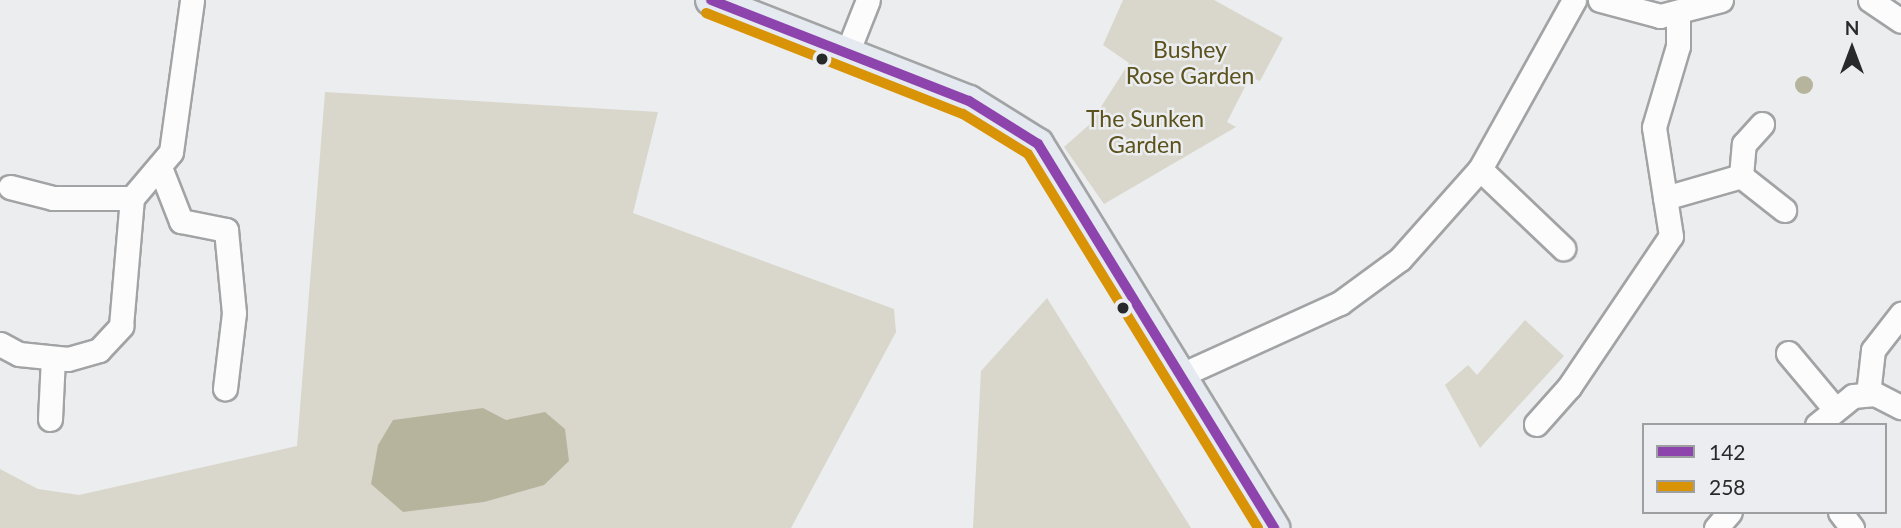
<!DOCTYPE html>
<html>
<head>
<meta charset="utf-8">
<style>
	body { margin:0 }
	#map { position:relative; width:1901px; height:528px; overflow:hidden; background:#ecedef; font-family:Lato,sans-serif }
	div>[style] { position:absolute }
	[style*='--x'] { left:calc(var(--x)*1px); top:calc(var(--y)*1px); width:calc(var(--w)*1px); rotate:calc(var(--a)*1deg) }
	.green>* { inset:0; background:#d9d7cb }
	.water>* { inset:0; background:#b7b49e }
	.round { border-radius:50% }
	.roads { filter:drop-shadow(2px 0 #a2a3a4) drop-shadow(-2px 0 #a2a3a4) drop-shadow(0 2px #a2a3a4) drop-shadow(0 -2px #a2a3a4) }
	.minor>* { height:23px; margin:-11.5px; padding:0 11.5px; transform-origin:11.5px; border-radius:11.5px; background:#fcfcfd }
	.major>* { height:30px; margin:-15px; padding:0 15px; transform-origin:15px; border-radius:15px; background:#e5eaf1 }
	.bus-1>* { height:10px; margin:-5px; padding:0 5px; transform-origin:5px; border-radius:5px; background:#8e44ad }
	.bus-2>* { height:10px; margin:-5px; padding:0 5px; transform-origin:5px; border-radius:5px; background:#d89306 }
	.dots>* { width:19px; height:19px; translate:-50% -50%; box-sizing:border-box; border:4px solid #ebedf0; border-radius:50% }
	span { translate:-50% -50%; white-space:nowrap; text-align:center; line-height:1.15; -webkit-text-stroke:5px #ebedf0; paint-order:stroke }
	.park-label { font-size:23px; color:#5b521c }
	.legend { position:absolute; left:1642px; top:423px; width:245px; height:91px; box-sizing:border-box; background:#ebedf0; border:2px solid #9d9fa1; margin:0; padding:9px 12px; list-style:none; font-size:21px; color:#28292a }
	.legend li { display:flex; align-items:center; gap:14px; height:35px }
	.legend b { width:35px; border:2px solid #9d9fa1 }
	.north { position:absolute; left:1817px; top:14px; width:70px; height:70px; -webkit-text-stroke:5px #ebedf0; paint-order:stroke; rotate:0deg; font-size:19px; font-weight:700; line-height:28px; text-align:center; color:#28292a }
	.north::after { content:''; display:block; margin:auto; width:24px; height:32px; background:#28292a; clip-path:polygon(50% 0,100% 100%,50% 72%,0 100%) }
</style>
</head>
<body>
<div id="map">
	<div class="green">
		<div style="clip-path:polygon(1123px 0,1214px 0,1283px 38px,1260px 81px,1250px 77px,1227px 122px,1236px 127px,1104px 204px,1064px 147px,1090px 124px,1129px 63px,1103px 45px)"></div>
		<div style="clip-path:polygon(325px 92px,658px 112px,633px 213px,894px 309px,896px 332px,791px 528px,0 528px,0 469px,38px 489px,79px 495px,297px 446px)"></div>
		<div style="clip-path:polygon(1047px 298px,1191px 528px,973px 528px,981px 371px)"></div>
		<div style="clip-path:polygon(1525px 320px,1564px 356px,1480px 448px,1445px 385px,1468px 365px,1477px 375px)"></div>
	</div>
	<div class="water">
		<div class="round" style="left:1795px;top:76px;width:18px;height:18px"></div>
		<div style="clip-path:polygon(483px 408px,506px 420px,545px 412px,565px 429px,569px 461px,544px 485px,484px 502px,403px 512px,371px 484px,378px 445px,393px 420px)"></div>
	</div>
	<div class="roads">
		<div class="minor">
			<div style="--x:1600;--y:0;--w:62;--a:14.9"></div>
			<div style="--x:1660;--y:16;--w:63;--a:-14.7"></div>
			<div style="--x:1870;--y:0;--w:37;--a:34"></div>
			<div style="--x:847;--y:53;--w:57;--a:-68.4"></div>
			<div style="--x:1480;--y:169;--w:115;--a:43.6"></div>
			<div style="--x:161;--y:170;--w:55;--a:68.6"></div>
			<div style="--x:181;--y:221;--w:46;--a:11.3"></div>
			<div style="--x:226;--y:230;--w:83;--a:84.5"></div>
			<div style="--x:234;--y:313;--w:76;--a:96.8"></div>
			<div style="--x:1741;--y:176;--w:32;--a:-85"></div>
			<div style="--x:1744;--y:144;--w:27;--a:-48"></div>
			<div style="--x:10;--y:187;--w:44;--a:14.3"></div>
			<div style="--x:53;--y:198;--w:79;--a:0"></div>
			<div style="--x:1665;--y:198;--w:79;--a:-16.1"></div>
			<div style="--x:1741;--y:176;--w:55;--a:38.3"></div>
			<div style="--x:0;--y:344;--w:21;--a:28"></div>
			<div style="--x:19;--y:354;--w:49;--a:5.8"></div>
			<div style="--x:68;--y:359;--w:32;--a:-16"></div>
			<div style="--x:99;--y:350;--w:33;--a:-47"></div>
			<div style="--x:121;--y:326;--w:128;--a:-85.1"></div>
			<div style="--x:132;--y:198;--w:60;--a:-49.7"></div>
			<div style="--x:171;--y:152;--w:153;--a:-82.1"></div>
			<div style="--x:1788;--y:353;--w:72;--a:50.1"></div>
			<div style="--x:1179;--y:376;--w:177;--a:-24.4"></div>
			<div style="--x:1340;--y:303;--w:74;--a:-36.3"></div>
			<div style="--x:1400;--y:259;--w:120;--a:-48.4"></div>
			<div style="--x:1480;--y:169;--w:193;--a:-60.9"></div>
			<div style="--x:1868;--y:394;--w:44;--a:-83.5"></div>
			<div style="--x:1873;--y:350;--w:46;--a:-52.1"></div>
			<div style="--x:50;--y:419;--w:61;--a:-87.2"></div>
			<div style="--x:1536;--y:424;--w:50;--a:-48.3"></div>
			<div style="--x:1569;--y:387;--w:182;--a:-56"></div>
			<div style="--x:1671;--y:236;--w:110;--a:-98.9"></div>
			<div style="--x:1654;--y:127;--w:84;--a:-73.5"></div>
			<div style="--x:1678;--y:46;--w:30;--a:-90"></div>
			<div style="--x:1817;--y:425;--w:46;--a:-38.9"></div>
			<div style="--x:1853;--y:396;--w:22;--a:-5"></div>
			<div style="--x:1875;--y:394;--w:29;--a:27"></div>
			<div style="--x:1840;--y:512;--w:20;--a:53"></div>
			<div style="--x:1716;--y:528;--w:21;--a:-49"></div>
		</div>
		<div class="major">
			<div style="--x:711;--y:0;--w:277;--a:21.4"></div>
			<div style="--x:969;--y:101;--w:81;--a:31.9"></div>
			<div style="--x:1038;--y:144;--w:451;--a:58.4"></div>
		</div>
	</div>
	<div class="bus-1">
		<div style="--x:711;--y:0;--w:277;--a:21.4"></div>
		<div style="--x:969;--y:101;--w:81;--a:31.9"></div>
		<div style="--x:1038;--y:144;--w:451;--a:58.4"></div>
	</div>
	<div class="bus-2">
		<div style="--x:706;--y:13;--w:276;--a:21.5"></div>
		<div style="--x:963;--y:114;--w:76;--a:31.6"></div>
		<div style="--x:1028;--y:154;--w:439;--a:58.4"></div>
	</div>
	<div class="dots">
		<div style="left:822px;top:59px;background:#28292a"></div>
		<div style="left:1123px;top:308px;background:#28292a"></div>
	</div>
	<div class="park-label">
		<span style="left:1190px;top:62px">Bushey<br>Rose Garden</span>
		<span style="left:1145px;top:131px">The Sunken<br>Garden</span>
	</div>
	<ul class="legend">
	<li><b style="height:9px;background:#8e44ad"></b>142</li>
	<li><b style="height:9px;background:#d89306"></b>258</li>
	</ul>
	<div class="north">N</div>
</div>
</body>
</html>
